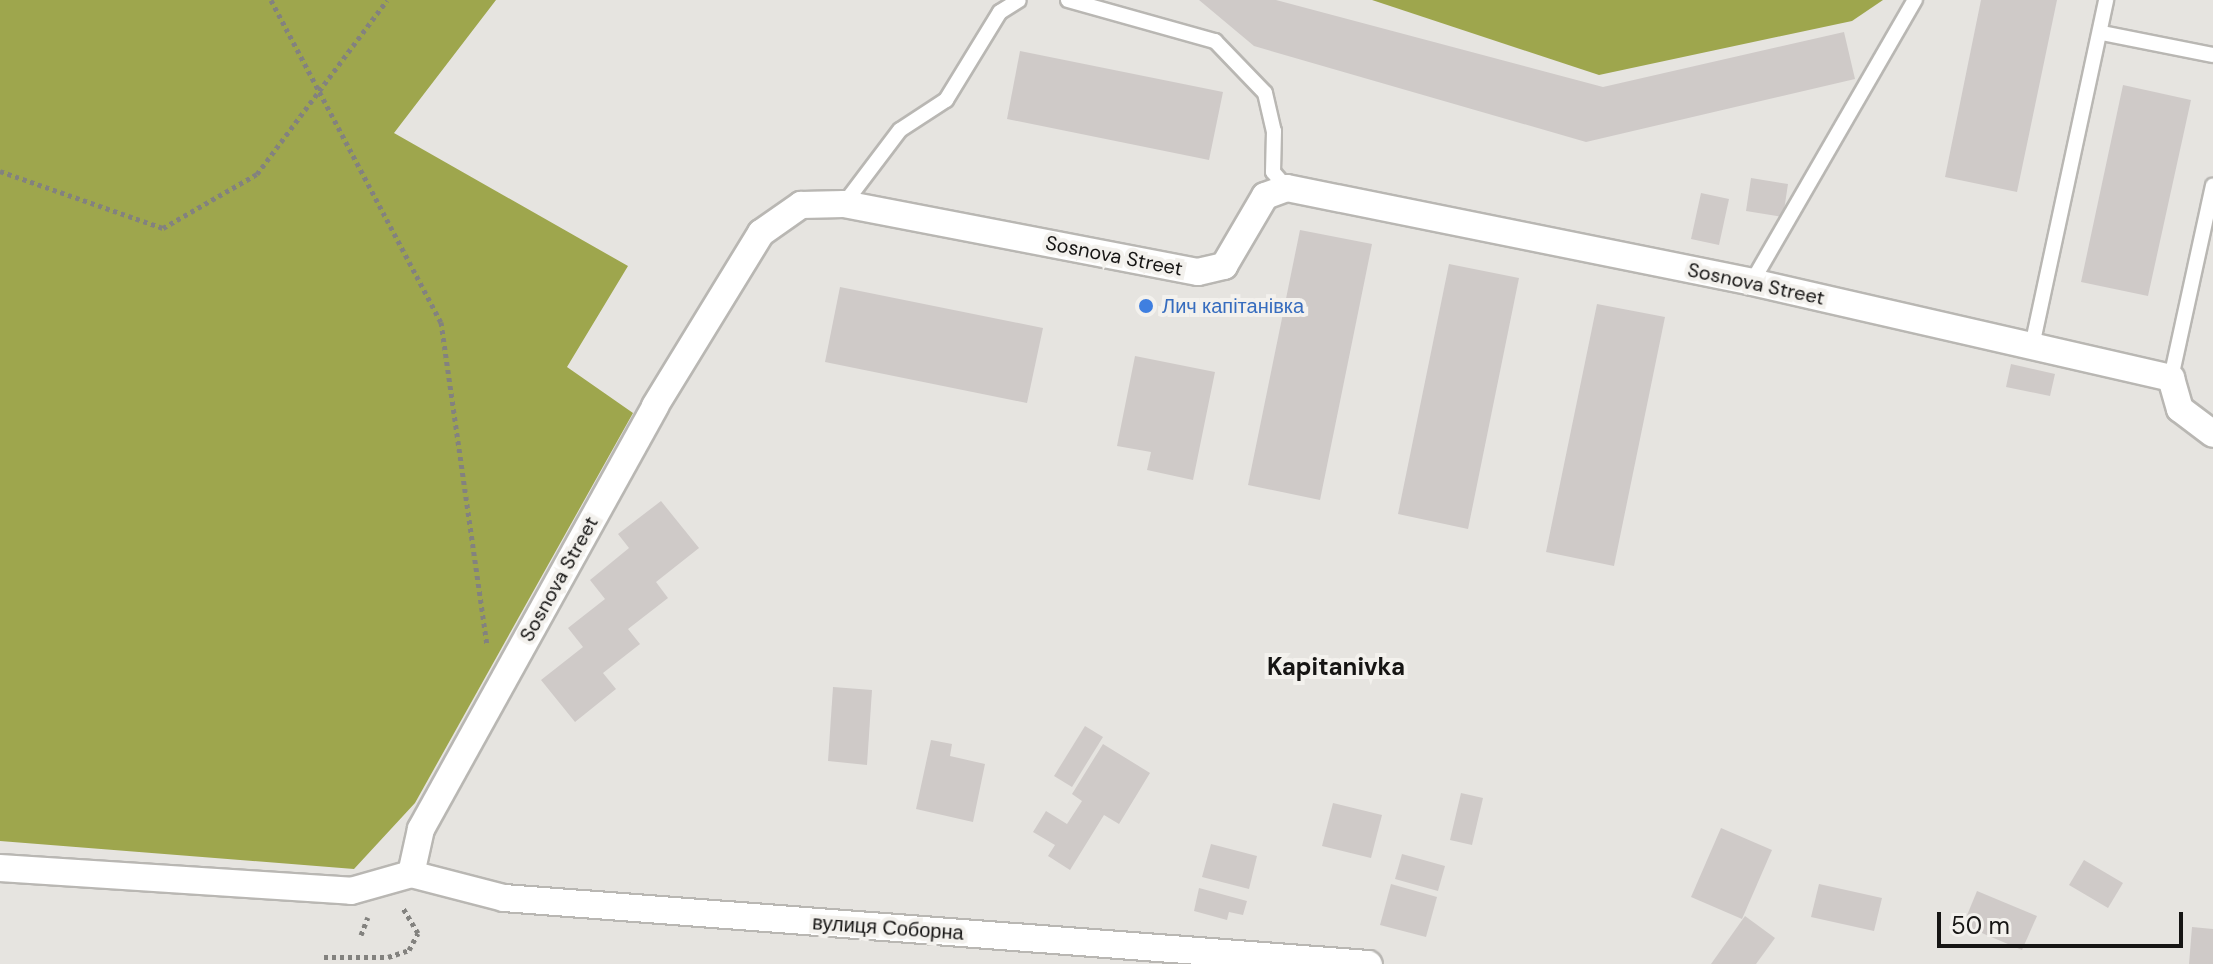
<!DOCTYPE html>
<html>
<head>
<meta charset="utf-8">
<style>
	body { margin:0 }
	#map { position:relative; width:2213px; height:964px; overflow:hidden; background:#e6e4e0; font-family:"DM Sans",sans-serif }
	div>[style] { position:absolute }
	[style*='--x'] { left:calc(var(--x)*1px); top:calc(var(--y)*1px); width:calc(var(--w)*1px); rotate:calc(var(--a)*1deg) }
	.forest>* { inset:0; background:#9ea64d }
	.building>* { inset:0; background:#cfcac8 }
	.path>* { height:5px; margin-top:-2.5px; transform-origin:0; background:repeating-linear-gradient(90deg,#83827f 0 4px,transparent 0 8px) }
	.roads { filter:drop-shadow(2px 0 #b9b7b3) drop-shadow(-2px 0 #b9b7b3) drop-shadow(0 2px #b9b7b3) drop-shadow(0 -2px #b9b7b3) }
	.lane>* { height:14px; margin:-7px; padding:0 7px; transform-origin:7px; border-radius:7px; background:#fff }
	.street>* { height:26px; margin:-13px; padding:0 13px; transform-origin:13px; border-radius:13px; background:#fff }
	.dots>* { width:22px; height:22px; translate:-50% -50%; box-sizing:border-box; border:4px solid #f3f1ed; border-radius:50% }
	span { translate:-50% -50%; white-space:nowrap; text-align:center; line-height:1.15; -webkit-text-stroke:8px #f3f1ed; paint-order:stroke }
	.street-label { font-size:20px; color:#161514 }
	.shop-label { font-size:20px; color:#366cbe }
	.left { translate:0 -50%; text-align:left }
	.quarter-label { font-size:24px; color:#161514; font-weight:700 }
	.scale { position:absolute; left:1937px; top:912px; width:246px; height:36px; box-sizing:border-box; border:4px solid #161514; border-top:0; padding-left:10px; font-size:24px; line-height:28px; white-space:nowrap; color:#161514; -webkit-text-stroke:6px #f3f1ed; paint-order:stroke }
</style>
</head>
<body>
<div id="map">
	<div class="forest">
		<div style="clip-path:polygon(0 0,496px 0,394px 133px,628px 266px,567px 367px,633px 413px,415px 803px,354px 869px,0 841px)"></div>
		<div style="clip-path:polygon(1372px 0,1883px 0,1852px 21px,1599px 75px)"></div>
	</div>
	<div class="building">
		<div style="clip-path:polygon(1199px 0,1276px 0,1603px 87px,1844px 32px,1855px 79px,1586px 142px,1254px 46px)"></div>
		<div style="clip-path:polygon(1981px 0,2057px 0,2017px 192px,1945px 177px)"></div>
		<div style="clip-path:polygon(1020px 51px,1223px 92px,1209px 160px,1007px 119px)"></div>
		<div style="clip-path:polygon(2123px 85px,2191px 100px,2148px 296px,2081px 282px)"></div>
		<div style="clip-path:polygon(1751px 178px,1788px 184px,1783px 217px,1746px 211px)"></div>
		<div style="clip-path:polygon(1701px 193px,1729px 199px,1719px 245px,1691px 239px)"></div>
		<div style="clip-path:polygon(1300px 230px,1372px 244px,1320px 500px,1248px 485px)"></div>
		<div style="clip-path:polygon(1449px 264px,1519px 278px,1468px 529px,1398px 514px)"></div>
		<div style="clip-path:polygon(840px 287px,1043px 328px,1027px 403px,825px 362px)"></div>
		<div style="clip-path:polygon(1597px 304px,1665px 317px,1614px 566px,1546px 552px)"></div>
		<div style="clip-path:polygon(1135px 356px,1215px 372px,1193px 480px,1147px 470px,1151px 452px,1117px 446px)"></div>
		<div style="clip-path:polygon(2011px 364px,2055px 374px,2050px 396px,2006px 387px)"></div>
		<div style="clip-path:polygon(661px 501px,699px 548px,656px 582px,668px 598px,628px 629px,640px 644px,603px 673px,616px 689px,575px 722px,541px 680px,583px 647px,568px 628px,605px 599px,590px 580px,629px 548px,618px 534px)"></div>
		<div style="clip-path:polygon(833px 687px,872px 690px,867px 765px,828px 761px)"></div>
		<div style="clip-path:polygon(1085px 726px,1103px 737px,1072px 787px,1054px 776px)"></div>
		<div style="clip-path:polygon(931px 740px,952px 744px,950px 756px,985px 764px,973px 822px,916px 809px)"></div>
		<div style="clip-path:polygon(1103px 744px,1150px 773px,1119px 824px,1104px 815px,1070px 870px,1048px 856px,1055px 845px,1033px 832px,1046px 811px,1067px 824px,1082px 801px,1072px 794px)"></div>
		<div style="clip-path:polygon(1461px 793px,1483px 798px,1472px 845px,1450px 840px)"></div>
		<div style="clip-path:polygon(1333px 803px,1382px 815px,1371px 858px,1322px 846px)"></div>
		<div style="clip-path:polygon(1721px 828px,1772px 850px,1742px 919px,1691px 897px)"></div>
		<div style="clip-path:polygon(1211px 844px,1257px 856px,1249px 889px,1202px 877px)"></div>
		<div style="clip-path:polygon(1402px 854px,1445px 866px,1438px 891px,1395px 879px)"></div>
		<div style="clip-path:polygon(2084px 860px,2123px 883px,2108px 908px,2069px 885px)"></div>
		<div style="clip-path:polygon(1391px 884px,1437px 897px,1426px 937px,1380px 925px)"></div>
		<div style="clip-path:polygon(1819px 884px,1882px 898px,1874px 931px,1811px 917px)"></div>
		<div style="clip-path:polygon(1199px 888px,1247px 901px,1243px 915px,1229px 912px,1227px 920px,1194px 911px)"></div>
		<div style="clip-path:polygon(1977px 891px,2037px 916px,2022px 950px,1963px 925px)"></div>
		<div style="clip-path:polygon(1745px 916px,1775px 938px,1756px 964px,1711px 964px)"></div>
		<div style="clip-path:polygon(2192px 927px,2213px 929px,2213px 964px,2189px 964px)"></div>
	</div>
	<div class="path">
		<div style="--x:271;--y:0;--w:364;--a:62.2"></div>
		<div style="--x:441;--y:322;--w:326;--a:81.9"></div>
		<div style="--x:0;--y:171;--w:173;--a:19.3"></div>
		<div style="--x:163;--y:228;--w:108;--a:-29.9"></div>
		<div style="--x:257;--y:174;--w:217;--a:-53.2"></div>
		<div style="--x:361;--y:935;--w:19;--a:-69"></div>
		<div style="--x:324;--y:957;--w:64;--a:0"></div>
		<div style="--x:388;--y:957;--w:22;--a:-18"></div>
		<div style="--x:409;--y:950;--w:19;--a:-62"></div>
		<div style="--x:418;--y:933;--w:29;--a:-121"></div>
	</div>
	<div class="roads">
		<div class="lane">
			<div style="--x:1068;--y:0;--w:153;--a:15.6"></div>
			<div style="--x:1215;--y:41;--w:72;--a:46.1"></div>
			<div style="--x:1265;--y:93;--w:39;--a:77"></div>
			<div style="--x:1274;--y:131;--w:41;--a:91.4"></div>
			<div style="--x:1273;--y:172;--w:21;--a:49"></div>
			<div style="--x:2102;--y:33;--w:113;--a:11.2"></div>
			<div style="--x:844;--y:204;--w:93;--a:-52.9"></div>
			<div style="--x:900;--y:130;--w:55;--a:-33.1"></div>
			<div style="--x:946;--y:100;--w:103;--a:-58.5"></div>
			<div style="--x:1000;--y:12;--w:22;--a:-32"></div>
			<div style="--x:1752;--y:282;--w:326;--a:-60"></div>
			<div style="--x:2032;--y:346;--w:354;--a:-77.9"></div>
			<div style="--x:2171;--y:378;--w:197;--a:-77.7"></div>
		</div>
		<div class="street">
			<div style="--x:0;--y:868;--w:352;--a:3.7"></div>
			<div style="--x:351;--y:891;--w:62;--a:-15.8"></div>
			<div style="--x:411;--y:874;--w:46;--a:-77.5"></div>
			<div style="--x:421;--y:829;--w:483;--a:-61"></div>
			<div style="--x:655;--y:406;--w:203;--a:-58.5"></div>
			<div style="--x:761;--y:233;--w:49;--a:-35"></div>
			<div style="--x:801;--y:205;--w:43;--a:-1.3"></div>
			<div style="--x:844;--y:204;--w:360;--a:10.9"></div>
			<div style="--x:1198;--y:272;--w:27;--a:-13"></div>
			<div style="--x:1224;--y:266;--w:81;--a:-59.6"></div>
			<div style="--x:1265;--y:196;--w:23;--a:-20"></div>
			<div style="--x:1287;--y:188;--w:474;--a:11.4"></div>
			<div style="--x:1752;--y:282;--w:430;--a:12.9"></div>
			<div style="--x:2171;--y:378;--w:32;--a:74"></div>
			<div style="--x:2180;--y:409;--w:41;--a:37.1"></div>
			<div style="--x:411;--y:874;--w:96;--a:14.5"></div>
			<div style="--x:504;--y:898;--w:867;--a:4.37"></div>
		</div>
	</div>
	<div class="dots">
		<div style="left:1146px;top:306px;background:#3f7fe0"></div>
	</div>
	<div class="street-label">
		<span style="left:1114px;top:256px;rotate:11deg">Sosnova Street</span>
		<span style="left:1756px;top:284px;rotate:12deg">Sosnova Street</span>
		<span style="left:559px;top:579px;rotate:-61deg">Sosnova Street</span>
		<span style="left:888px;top:928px;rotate:4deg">вулиця Соборна</span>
	</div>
	<div class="shop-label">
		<span class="left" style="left:1162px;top:306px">Лич капітанівка</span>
	</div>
	<div class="quarter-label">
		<span style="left:1336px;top:667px">Kapitanivka</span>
	</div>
	<div class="scale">50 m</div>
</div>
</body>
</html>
